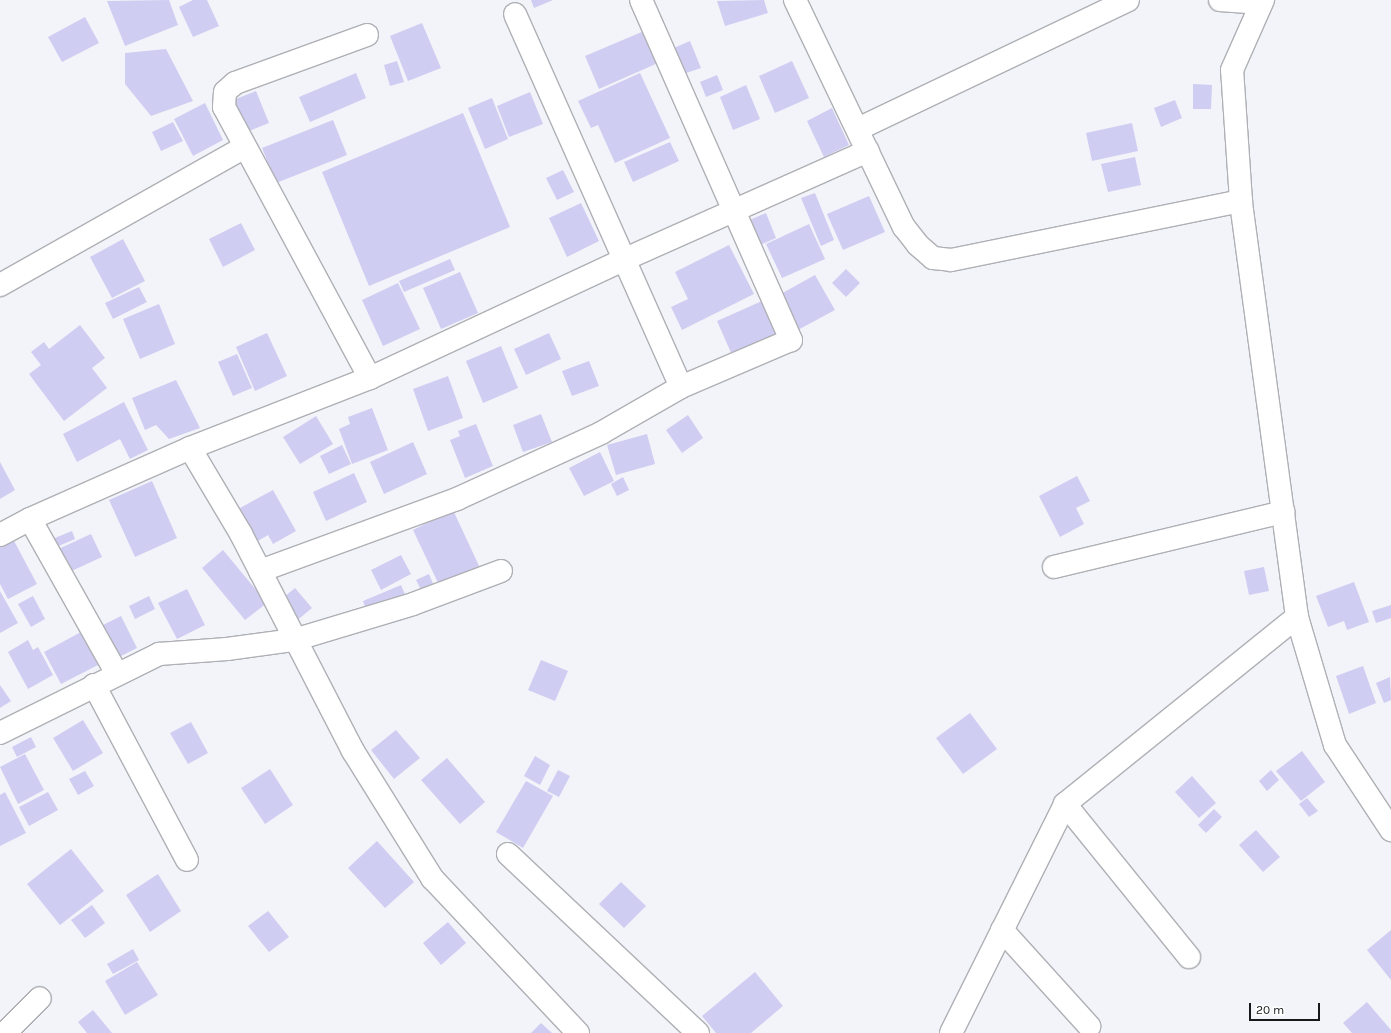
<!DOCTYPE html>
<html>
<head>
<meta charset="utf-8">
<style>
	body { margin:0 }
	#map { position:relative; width:1391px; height:1033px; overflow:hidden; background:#f2f4f9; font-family:Karla,sans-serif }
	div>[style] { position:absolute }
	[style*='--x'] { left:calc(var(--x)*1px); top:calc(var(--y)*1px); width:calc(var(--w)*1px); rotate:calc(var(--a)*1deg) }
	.building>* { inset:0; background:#d0cdf2 }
	.roads { filter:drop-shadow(1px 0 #afb0b5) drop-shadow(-1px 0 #afb0b5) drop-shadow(0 1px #afb0b5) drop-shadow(0 -1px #afb0b5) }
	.minor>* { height:22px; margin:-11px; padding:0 11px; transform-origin:11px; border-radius:11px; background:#fff }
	span { translate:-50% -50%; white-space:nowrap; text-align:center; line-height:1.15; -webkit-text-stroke:4px #fff; paint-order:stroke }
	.scale { position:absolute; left:1249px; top:1003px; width:71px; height:18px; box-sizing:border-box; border:2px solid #171819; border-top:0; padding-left:5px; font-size:12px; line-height:14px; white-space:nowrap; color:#171819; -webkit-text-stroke:3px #fff; paint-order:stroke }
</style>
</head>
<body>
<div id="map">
	<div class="building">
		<div style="clip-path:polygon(169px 0,178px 25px,125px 46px,107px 1px)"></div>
		<div style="clip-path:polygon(193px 0,207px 0,219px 26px,193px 37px,179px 7px)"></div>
		<div style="clip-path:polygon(531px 0,553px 0,534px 8px)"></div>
		<div style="clip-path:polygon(764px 0,768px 13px,725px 26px,717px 1px)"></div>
		<div style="clip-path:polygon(85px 17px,99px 43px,62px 62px,48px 37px)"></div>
		<div style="clip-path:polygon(422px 23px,441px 68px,408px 81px,390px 36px)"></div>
		<div style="clip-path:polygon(644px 31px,658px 63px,599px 89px,585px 56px)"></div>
		<div style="clip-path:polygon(690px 41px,701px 68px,683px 74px,674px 48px)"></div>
		<div style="clip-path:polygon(166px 49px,193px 101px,151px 116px,125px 84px,125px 53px)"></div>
		<div style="clip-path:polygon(397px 61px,404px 82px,390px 86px,384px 65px)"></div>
		<div style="clip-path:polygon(792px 61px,809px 98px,775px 113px,759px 76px)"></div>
		<div style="clip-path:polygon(356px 73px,366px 98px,310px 122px,299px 97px)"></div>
		<div style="clip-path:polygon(640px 73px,670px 138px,615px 163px,598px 125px,591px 128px,578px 101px)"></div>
		<div style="clip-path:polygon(717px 75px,723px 90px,706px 97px,700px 82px)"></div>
		<div style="clip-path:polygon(1193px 84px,1212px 85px,1211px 109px,1193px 109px)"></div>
		<div style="clip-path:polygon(746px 85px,760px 119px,733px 130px,720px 97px)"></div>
		<div style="clip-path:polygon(256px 91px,269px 123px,244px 133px,231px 101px)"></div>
		<div style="clip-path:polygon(530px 92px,543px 124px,509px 137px,497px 106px)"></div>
		<div style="clip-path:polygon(492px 98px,508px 139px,485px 149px,468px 108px)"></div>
		<div style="clip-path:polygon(1175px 100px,1182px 118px,1161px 127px,1154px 108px)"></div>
		<div style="clip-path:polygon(205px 103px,223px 140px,193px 156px,174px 119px)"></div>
		<div style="clip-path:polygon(832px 108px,849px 145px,824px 157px,807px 121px)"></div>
		<div style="clip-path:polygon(463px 113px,510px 227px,369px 286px,322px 172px)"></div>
		<div style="clip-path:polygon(333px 120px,347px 155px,276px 183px,262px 148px)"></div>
		<div style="clip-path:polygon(173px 122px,183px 141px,161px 151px,152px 132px)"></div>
		<div style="clip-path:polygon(1132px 123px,1138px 151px,1092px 161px,1086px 133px)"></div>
		<div style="clip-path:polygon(670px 142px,679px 161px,633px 182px,624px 162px)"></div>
		<div style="clip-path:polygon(1135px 157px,1141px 185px,1108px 192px,1101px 164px)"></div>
		<div style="clip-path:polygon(563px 170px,574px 192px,557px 200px,546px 178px)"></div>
		<div style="clip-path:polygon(815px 193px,834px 240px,821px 246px,801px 198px)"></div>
		<div style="clip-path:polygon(869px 196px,885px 232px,843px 250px,827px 214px)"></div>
		<div style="clip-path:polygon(581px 203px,599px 241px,567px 257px,549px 218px)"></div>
		<div style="clip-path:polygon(766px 213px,776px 238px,756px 247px,745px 222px)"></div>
		<div style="clip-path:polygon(241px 223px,255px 250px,223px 267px,209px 239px)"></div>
		<div style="clip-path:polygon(809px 224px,825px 259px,782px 278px,766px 244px)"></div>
		<div style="clip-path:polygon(123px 239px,145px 281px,112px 298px,90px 257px)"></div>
		<div style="clip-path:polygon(729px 245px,754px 294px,682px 330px,671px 307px,688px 299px,675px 272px)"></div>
		<div style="clip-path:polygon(450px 259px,455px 270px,404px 292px,399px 281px)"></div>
		<div style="clip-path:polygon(846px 269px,860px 283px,846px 297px,832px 283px)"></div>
		<div style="clip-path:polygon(460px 272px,478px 313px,441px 329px,423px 288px)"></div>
		<div style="clip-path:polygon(815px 275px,835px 310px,796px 331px,777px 296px)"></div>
		<div style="clip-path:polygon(398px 283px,420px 329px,383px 346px,362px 300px)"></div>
		<div style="clip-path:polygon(139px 287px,147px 302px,113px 319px,105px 303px)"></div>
		<div style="clip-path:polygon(762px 301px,778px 335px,732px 355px,717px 321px)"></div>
		<div style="clip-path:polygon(159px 304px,175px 344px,140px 359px,123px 319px)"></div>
		<div style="clip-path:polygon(80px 325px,105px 358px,92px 368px,107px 388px,64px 421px,29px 374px,41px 365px,31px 352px,44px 342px,49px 349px)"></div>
		<div style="clip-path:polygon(267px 333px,287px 376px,255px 391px,236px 347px)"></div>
		<div style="clip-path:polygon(549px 333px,561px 359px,526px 375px,514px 349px)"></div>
		<div style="clip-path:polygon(501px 346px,518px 388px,483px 403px,466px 361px)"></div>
		<div style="clip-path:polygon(237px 354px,252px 388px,233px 396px,218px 362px)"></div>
		<div style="clip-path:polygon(589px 361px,599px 386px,572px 396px,562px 371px)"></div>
		<div style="clip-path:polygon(448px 376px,463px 418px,428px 431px,413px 389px)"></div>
		<div style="clip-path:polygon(176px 380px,200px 428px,169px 439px,156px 425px,145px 430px,132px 398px)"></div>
		<div style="clip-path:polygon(124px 402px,148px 450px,130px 459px,120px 439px,77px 462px,63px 434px)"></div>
		<div style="clip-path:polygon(372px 408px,388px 450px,352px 464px,339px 429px,350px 424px,348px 417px)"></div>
		<div style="clip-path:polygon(541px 414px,552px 442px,523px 452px,513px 425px)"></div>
		<div style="clip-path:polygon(688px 415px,703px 438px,682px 453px,666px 430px)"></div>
		<div style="clip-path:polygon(316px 416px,333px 444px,300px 464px,283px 437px)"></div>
		<div style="clip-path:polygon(476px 424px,493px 466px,465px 478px,450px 440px,460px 436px,458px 431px)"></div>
		<div style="clip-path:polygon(647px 434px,655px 464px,616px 475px,607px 445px)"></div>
		<div style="clip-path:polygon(413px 442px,427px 474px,384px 494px,370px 462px)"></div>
		<div style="clip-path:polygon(342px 445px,351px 464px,329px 474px,320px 456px)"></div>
		<div style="clip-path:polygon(600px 452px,614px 481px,584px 496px,569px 468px)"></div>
		<div style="clip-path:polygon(0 462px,15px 490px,0 499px)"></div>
		<div style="clip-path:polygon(354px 473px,367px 502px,326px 521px,313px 492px)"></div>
		<div style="clip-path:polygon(1077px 476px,1090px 501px,1076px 508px,1084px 524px,1060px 537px,1039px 496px)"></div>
		<div style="clip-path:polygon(623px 477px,629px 490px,617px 496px,611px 484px)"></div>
		<div style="clip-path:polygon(152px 481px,177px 538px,135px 557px,109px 500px)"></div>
		<div style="clip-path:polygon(273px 490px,296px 531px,273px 544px,268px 535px,258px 541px,240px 508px)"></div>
		<div style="clip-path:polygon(453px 510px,480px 568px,440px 587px,413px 530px)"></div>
		<div style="clip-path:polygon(72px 531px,75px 539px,54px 548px,50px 540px)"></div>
		<div style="clip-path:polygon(91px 534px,102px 557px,65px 574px,54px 551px)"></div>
		<div style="clip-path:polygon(13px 539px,37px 584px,8px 599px,0 584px,0 546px)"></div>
		<div style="clip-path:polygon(223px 550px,267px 603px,245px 620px,202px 568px)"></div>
		<div style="clip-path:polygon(401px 555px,411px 574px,381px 590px,371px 570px)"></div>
		<div style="clip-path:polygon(1264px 567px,1269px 591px,1249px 595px,1244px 571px)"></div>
		<div style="clip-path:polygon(429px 574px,436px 591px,424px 596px,416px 580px)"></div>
		<div style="clip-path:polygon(1354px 582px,1369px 622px,1347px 630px,1344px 621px,1328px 627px,1316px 596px)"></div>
		<div style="clip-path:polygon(401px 585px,407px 599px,368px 615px,363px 601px)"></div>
		<div style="clip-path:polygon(295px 588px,312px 608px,295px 622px,278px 602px)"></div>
		<div style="clip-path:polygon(187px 589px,205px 625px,177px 639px,158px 603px)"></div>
		<div style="clip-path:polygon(0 591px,18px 623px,0 633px)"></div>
		<div style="clip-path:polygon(33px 596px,45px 619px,31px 627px,18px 604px)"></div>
		<div style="clip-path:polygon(149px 596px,155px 609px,135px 619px,129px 606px)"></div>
		<div style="clip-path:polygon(1391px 605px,1391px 618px,1376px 623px,1372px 611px)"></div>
		<div style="clip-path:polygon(121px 616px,137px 648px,117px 658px,101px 626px)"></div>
		<div style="clip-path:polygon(81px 632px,98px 665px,61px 684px,44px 652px)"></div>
		<div style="clip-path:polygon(28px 640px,33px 650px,38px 647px,53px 675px,28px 689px,8px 652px)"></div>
		<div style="clip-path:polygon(541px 660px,568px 671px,555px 701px,528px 690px)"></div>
		<div style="clip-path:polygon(1363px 666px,1376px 703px,1349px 714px,1336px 676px)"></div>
		<div style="clip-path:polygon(1390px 677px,1391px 700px,1384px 703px,1376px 683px)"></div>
		<div style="clip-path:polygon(0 685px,11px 701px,0 708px)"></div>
		<div style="clip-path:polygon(970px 713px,997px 749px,963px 774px,936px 738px)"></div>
		<div style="clip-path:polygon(83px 720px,103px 753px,73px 771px,53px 738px)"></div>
		<div style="clip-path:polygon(191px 722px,208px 753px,188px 764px,170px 733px)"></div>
		<div style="clip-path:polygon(396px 730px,420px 758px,394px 779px,371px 750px)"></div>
		<div style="clip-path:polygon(31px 737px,36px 747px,17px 757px,12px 747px)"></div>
		<div style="clip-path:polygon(1302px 751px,1325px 782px,1301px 801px,1276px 771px)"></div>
		<div style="clip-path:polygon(25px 754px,44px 790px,18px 804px,0 767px)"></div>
		<div style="clip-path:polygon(535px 756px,550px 765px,540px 785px,524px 776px)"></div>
		<div style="clip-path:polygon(447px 758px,485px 802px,460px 824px,421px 780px)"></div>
		<div style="clip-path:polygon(270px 769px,293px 805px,265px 824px,241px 788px)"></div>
		<div style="clip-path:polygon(558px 770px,570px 776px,559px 797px,547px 791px)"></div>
		<div style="clip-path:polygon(1271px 770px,1279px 780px,1267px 791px,1259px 781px)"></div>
		<div style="clip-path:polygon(85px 771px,94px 786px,78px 795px,69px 779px)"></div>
		<div style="clip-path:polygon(1192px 776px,1216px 803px,1199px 818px,1175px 792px)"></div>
		<div style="clip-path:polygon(526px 781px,553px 796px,523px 848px,496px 832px)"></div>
		<div style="clip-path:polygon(5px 792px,26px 833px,0 846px,0 795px)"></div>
		<div style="clip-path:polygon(48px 792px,58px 810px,29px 826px,19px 807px)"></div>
		<div style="clip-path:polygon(1307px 798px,1318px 811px,1309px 817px,1299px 804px)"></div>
		<div style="clip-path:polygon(1214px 809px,1222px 817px,1206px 833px,1198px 825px)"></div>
		<div style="clip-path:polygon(1256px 830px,1280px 857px,1263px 872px,1239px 845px)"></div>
		<div style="clip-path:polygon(377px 841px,414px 882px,385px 908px,348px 868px)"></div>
		<div style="clip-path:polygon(71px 849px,104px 891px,60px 925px,27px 884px)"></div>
		<div style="clip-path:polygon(158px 874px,181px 911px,150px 932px,126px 895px)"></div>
		<div style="clip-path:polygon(621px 882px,646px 906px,624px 928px,599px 904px)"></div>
		<div style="clip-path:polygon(92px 905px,105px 923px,85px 938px,71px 920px)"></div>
		<div style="clip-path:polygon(268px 911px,289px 937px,269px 952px,248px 926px)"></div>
		<div style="clip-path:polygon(448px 922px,466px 943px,441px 965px,423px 943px)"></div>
		<div style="clip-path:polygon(1391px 930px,1391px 980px,1367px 950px)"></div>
		<div style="clip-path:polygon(133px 949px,139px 960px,113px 974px,107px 964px)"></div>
		<div style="clip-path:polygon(137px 962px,158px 995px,125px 1015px,105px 981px)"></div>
		<div style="clip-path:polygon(755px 972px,783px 1006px,751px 1033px,716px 1033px,702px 1016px)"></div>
		<div style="clip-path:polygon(1367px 1002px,1391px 1030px,1391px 1033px,1352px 1033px,1343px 1023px)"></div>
		<div style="clip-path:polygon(93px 1010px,112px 1033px,87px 1033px,78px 1022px)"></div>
		<div style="clip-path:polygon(541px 1023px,552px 1033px,531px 1033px)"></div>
	</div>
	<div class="roads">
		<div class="minor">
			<div style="--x:641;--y:0;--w:372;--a:66.2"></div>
			<div style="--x:791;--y:340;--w:120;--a:156.9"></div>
			<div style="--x:795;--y:0;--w:252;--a:64.4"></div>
			<div style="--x:904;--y:227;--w:23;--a:52"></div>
			<div style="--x:918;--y:245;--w:20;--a:41"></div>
			<div style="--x:933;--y:258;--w:18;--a:6"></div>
			<div style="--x:951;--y:260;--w:296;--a:-11.5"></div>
			<div style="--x:1220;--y:0;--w:41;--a:4.2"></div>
			<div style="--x:367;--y:35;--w:140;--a:160"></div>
			<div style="--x:235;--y:83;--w:13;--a:138"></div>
			<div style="--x:225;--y:92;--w:15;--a:94"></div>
			<div style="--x:224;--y:107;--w:308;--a:61.7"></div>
			<div style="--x:858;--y:129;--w:299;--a:-25.5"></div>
			<div style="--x:0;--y:285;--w:281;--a:-29.4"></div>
			<div style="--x:190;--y:448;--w:100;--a:59.3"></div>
			<div style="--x:241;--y:534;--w:244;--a:62.7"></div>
			<div style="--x:353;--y:751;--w:150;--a:58.1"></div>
			<div style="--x:432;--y:878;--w:213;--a:46.7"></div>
			<div style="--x:30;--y:519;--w:178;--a:60.7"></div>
			<div style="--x:0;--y:535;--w:34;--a:-28"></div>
			<div style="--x:30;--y:519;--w:175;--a:-23.9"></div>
			<div style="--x:190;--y:448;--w:193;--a:-21.3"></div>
			<div style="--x:370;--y:378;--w:279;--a:-25"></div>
			<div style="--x:623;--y:260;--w:268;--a:-24"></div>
			<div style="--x:1054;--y:567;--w:236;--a:-13.5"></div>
			<div style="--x:260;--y:571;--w:210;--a:-20.1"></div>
			<div style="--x:457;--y:499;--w:158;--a:-24.6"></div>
			<div style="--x:601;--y:433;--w:92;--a:-29.9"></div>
			<div style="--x:681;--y:387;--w:408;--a:-114"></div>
			<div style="--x:1297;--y:617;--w:134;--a:73.5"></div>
			<div style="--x:1335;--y:745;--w:102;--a:56.6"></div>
			<div style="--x:94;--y:685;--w:198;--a:62"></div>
			<div style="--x:0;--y:733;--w:178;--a:-26.4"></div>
			<div style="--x:159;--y:654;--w:68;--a:-4.2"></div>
			<div style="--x:227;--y:649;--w:68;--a:-7.7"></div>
			<div style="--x:294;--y:640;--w:124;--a:-16.8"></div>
			<div style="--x:413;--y:604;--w:94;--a:-20.6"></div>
			<div style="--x:1065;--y:804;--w:197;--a:51"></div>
			<div style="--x:508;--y:854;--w:261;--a:43.3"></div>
			<div style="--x:1002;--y:930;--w:130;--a:47.8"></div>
			<div style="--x:5;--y:1033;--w:49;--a:-45"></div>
			<div style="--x:951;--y:1033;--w:256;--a:-63.5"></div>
			<div style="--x:1065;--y:804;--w:298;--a:-38.9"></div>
			<div style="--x:1297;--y:617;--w:420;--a:-97.7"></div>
			<div style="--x:1241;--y:201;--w:131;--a:-93.9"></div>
			<div style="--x:1232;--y:70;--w:77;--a:-66.1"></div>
		</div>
	</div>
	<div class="scale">20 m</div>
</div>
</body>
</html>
